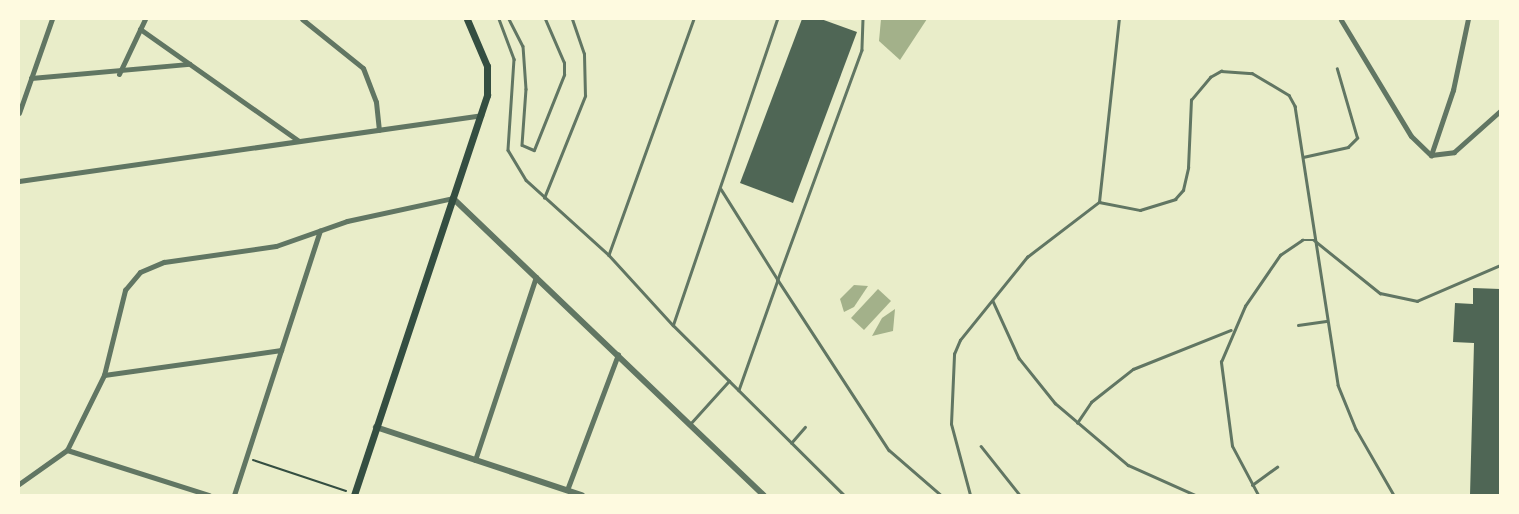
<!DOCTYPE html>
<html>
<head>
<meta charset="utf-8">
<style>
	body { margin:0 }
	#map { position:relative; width:1519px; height:514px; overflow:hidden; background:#e9edc9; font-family:"DM Sans",sans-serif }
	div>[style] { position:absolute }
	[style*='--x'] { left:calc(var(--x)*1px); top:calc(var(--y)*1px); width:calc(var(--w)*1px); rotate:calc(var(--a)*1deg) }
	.water>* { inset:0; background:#a3b18a }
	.building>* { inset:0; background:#4f6655 }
	.path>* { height:2px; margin:-1px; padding:0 1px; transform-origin:1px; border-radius:1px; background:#344e41 }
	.service>* { height:2.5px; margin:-1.25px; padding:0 1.25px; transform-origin:1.25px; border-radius:1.25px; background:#617663 }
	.minor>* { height:5px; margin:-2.5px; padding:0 2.5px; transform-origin:2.5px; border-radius:2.5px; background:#617663 }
	.tertiary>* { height:5.5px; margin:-2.75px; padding:0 2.75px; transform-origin:2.75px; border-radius:2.75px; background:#617663 }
	.secondary>* { height:7px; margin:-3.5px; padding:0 3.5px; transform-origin:3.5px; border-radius:3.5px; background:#344e41 }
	span { translate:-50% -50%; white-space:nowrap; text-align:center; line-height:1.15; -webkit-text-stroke:4.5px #fefae0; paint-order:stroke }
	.frame { position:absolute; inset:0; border:20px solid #fefae0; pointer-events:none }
</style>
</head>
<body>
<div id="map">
	<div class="water">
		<div style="clip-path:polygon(881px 19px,927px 19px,900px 60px,879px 41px)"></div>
		<div style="clip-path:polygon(854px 285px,868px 286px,854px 307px,844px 312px,840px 299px)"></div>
		<div style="clip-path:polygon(878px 289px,891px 301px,864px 330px,851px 318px)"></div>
		<div style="clip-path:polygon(895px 309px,893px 331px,872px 336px,882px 318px)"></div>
	</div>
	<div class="building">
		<div style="clip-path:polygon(802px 19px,821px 19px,857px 32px,793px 203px,740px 183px)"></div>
		<div style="clip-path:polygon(1473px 288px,1500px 289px,1500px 495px,1470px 495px,1474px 343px,1453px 342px,1455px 303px,1473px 304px)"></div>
	</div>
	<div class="path">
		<div style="--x:253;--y:460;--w:98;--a:18.4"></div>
	</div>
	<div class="service">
		<div style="--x:499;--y:19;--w:43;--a:69.4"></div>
		<div style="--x:514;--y:59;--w:91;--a:93.8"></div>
		<div style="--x:508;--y:150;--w:35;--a:59"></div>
		<div style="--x:526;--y:180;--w:112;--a:42.1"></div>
		<div style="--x:509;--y:19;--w:30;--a:63"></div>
		<div style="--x:523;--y:46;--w:43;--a:86"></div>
		<div style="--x:526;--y:89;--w:56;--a:94.1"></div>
		<div style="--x:522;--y:145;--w:13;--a:23"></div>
		<div style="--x:534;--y:150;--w:81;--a:-68.2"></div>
		<div style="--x:564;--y:75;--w:12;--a:-90"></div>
		<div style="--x:564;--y:63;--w:48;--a:-113.4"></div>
		<div style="--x:694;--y:19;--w:251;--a:109.8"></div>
		<div style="--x:609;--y:255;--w:95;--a:47.6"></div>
		<div style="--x:673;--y:325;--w:241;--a:44.8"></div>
		<div style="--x:863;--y:19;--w:31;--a:92"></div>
		<div style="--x:862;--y:50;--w:245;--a:110.1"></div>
		<div style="--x:778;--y:280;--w:203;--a:56.9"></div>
		<div style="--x:889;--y:450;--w:69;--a:40.9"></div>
		<div style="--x:1303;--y:157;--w:46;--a:-12.5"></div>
		<div style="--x:1348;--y:147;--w:13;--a:-45"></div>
		<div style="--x:1357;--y:138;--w:72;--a:-106.2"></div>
		<div style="--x:721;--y:189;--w:107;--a:57.9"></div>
		<div style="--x:778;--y:280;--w:117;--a:109.5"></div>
		<div style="--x:544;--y:198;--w:110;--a:-68.1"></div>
		<div style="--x:585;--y:96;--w:42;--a:-91.4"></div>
		<div style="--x:584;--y:54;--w:37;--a:-109"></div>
		<div style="--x:1099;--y:202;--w:42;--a:11"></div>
		<div style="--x:1140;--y:210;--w:37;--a:-17"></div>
		<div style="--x:1175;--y:199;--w:12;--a:-48"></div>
		<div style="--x:1183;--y:190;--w:23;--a:-77"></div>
		<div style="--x:1188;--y:168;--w:68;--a:-87.5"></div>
		<div style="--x:1191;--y:100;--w:30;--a:-50"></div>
		<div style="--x:1210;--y:77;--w:13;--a:-29"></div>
		<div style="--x:1221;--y:71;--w:31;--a:4"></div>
		<div style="--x:1252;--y:73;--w:43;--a:30.7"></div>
		<div style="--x:1289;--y:95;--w:13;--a:61"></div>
		<div style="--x:1295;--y:106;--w:282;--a:81.2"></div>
		<div style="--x:1338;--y:385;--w:48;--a:67.8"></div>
		<div style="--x:1356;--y:429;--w:76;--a:60.1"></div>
		<div style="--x:993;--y:301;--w:63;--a:65.5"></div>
		<div style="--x:1019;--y:358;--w:58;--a:51.3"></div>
		<div style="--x:1055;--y:403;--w:96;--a:40.3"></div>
		<div style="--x:1128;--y:465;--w:73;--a:24.1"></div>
		<div style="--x:673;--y:325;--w:323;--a:-71.2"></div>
		<div style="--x:1298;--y:325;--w:28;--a:-8"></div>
		<div style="--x:1077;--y:423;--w:25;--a:-56"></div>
		<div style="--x:1091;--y:402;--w:53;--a:-38.2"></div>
		<div style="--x:1133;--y:369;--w:105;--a:-21.7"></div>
		<div style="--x:690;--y:424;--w:58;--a:-47.8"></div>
		<div style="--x:791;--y:443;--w:21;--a:-49"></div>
		<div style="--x:981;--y:446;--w:63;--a:51.5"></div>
		<div style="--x:1252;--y:485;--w:31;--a:-36"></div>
		<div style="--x:970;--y:495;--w:73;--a:-105"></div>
		<div style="--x:951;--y:424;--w:70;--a:-87.5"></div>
		<div style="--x:954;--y:354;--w:15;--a:-67"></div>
		<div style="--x:960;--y:340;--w:107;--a:-51.1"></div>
		<div style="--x:1027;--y:257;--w:91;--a:-37.4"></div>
		<div style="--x:1099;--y:202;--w:184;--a:-83.8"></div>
		<div style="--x:1258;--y:495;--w:55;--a:-118"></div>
		<div style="--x:1232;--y:446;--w:85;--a:-97.5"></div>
		<div style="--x:1221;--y:362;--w:61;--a:-66.8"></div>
		<div style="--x:1245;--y:306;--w:62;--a:-55.5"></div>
		<div style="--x:1280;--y:255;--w:27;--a:-34"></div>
		<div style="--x:1302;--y:240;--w:12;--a:0"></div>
		<div style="--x:1314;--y:240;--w:85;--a:38.8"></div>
		<div style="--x:1380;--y:293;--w:38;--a:12"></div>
		<div style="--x:1417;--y:301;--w:90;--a:-23.4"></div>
	</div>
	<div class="minor">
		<div style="--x:302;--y:19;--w:78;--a:38.8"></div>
		<div style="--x:363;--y:68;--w:36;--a:69"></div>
		<div style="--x:376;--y:102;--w:28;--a:84"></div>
		<div style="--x:1341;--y:20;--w:135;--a:58.9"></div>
		<div style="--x:1411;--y:136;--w:28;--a:44"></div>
		<div style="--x:1431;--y:155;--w:23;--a:-7"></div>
		<div style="--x:1454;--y:152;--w:62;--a:-41.7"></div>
		<div style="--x:140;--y:29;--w:194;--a:35.2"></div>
		<div style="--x:119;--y:74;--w:61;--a:-64.7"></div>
		<div style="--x:31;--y:78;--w:159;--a:-5.1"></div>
		<div style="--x:19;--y:113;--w:100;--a:-70.7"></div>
		<div style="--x:1431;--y:155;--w:69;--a:-71.3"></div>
		<div style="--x:1453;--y:90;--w:73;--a:-78.1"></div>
		<div style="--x:19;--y:181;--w:467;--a:-8.1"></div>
		<div style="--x:104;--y:375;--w:179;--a:-8"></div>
		<div style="--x:67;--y:450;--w:149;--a:17.6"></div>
		<div style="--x:475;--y:460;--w:193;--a:-71.6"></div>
		<div style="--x:19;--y:484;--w:59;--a:-35.3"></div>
		<div style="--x:67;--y:450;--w:84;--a:-63.7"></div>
		<div style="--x:104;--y:375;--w:88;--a:-76.1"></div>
		<div style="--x:125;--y:290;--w:23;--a:-50"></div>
		<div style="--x:140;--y:272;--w:26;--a:-23"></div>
		<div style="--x:164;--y:262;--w:113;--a:-8.1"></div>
		<div style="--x:276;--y:246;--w:75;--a:-19.4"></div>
		<div style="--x:347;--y:221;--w:108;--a:-12.2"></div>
		<div style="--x:567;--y:490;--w:145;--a:-69.4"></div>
		<div style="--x:234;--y:495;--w:278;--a:-72"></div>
	</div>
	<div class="tertiary">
		<div style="--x:453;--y:198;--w:430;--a:43.7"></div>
		<div style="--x:376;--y:427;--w:217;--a:18.3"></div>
	</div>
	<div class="secondary">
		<div style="--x:354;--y:495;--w:422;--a:-71.6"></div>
		<div style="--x:487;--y:95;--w:29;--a:-90"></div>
		<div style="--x:487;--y:66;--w:51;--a:-113.1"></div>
	</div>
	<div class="frame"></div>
</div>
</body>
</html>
